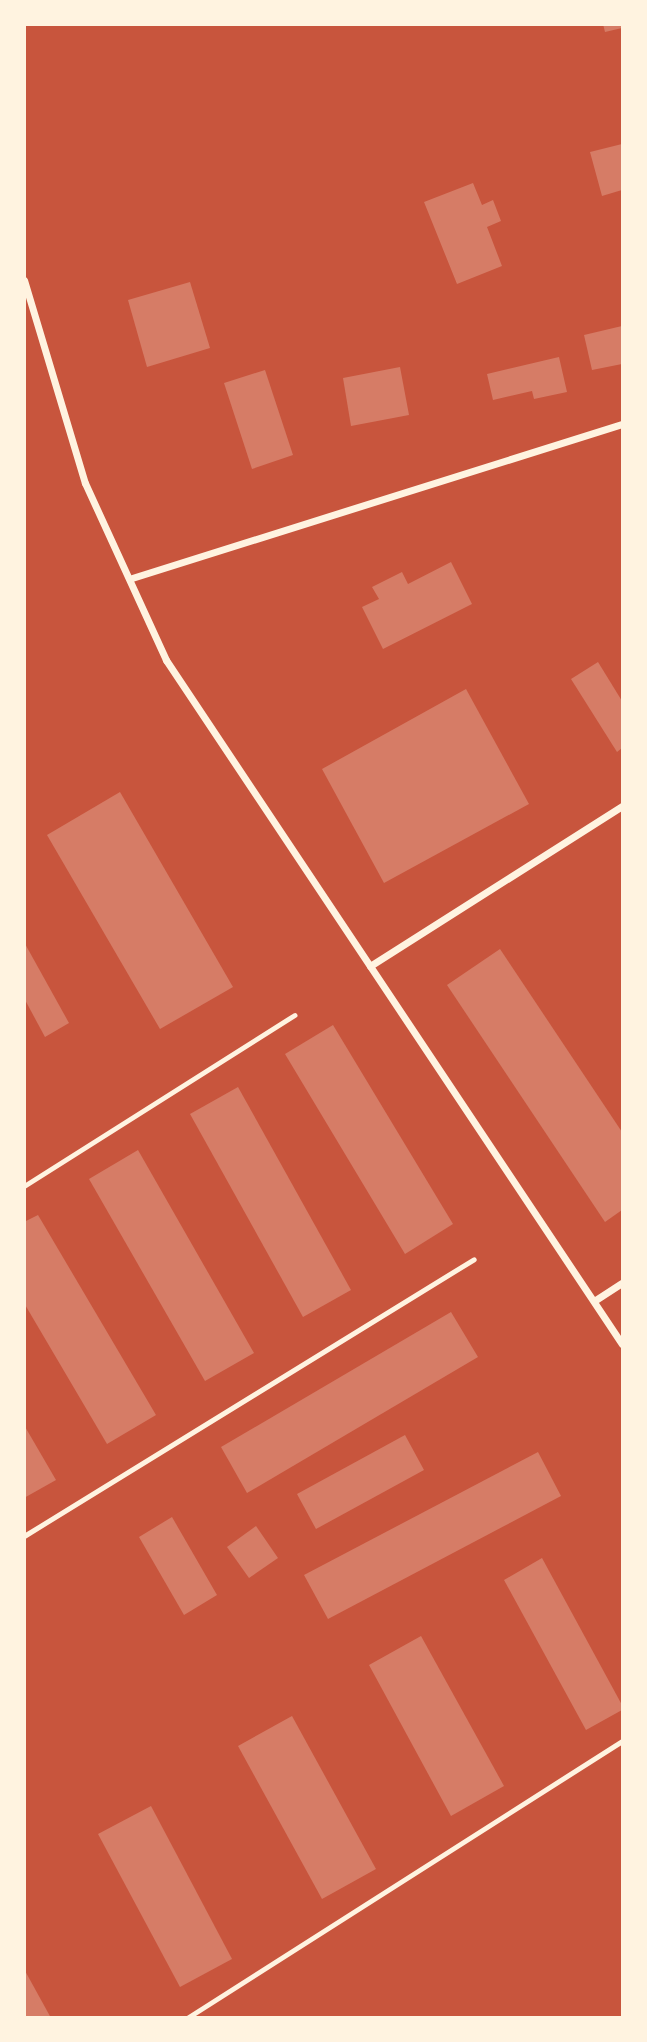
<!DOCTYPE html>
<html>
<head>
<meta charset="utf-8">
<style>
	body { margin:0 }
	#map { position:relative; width:647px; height:2042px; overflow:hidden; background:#c8553d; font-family:Barlow,sans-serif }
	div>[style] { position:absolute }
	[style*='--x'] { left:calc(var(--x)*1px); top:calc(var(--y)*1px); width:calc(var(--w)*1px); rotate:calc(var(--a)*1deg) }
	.building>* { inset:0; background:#d67c66 }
	.service>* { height:5px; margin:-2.5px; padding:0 2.5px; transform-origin:2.5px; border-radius:2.5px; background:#fff3e0 }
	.minor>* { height:7px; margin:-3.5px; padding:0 3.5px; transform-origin:3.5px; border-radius:3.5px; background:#fff3e0 }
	span { translate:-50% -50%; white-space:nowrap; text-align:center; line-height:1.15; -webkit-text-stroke:5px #fff3e0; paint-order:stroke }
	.frame { position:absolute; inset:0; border:26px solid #fff3e0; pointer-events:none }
</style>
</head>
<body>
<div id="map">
	<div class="building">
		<div style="clip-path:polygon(603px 24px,622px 24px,622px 28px,605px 32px)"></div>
		<div style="clip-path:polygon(622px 144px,622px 190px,602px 196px,590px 152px)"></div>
		<div style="clip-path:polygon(473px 183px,482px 205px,493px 200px,501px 221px,487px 227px,502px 266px,457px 284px,424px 202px)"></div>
		<div style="clip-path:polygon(190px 282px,210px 348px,147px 367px,128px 300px)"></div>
		<div style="clip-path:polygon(622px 326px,622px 364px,592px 370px,584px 335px)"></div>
		<div style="clip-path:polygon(559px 357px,567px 392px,534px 399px,532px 391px,493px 400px,487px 374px)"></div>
		<div style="clip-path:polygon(400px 367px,409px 415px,351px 426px,343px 378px)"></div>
		<div style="clip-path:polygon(265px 370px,293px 455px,252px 469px,224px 383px)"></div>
		<div style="clip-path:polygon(451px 562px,472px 604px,383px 649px,362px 607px,379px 599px,372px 587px,402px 572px,408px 584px)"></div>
		<div style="clip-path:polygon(598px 662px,622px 701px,622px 748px,617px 752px,571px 679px)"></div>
		<div style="clip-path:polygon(466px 689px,529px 804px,384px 883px,322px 769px)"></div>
		<div style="clip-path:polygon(120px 792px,233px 987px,160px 1029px,47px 835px)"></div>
		<div style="clip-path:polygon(24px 942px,69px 1023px,45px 1037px,24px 998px)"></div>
		<div style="clip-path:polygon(500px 949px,622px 1132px,622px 1210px,605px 1222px,447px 985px)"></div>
		<div style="clip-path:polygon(333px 1025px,453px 1224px,405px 1254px,285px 1054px)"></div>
		<div style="clip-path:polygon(238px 1087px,351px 1290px,303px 1317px,190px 1114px)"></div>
		<div style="clip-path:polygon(138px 1150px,254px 1353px,205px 1381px,89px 1179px)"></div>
		<div style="clip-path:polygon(38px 1215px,156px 1415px,107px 1444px,24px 1303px,24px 1222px)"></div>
		<div style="clip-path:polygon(451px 1312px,478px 1357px,247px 1493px,221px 1447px)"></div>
		<div style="clip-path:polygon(24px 1425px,56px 1480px,24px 1498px)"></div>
		<div style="clip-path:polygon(405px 1435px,424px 1470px,316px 1529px,297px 1494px)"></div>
		<div style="clip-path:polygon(538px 1452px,561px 1496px,328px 1619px,304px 1575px)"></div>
		<div style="clip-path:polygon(172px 1517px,217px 1595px,184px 1615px,139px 1537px)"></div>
		<div style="clip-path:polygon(256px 1526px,278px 1558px,249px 1578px,227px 1547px)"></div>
		<div style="clip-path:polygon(542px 1558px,622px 1705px,622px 1710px,586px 1730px,504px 1580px)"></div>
		<div style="clip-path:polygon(421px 1636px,504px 1786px,451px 1816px,369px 1665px)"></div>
		<div style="clip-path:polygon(292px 1716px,376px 1869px,322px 1899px,238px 1746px)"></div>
		<div style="clip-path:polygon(151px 1806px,232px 1959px,180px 1987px,98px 1834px)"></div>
		<div style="clip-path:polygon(24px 1969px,51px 2018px,24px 2018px)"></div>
	</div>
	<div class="service">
		<div style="--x:24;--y:1186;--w:320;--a:-32.3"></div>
		<div style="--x:24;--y:1536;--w:528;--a:-31.61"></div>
		<div style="--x:187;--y:2018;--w:516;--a:-32.49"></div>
	</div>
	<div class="minor">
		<div style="--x:24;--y:280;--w:212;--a:73.3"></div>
		<div style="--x:85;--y:483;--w:195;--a:65.4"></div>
		<div style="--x:166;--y:660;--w:822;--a:56.31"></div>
		<div style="--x:132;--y:578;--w:514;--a:-17.45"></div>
		<div style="--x:370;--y:966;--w:299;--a:-32.4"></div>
		<div style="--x:594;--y:1301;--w:33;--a:-33"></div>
	</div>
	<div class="frame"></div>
</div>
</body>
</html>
